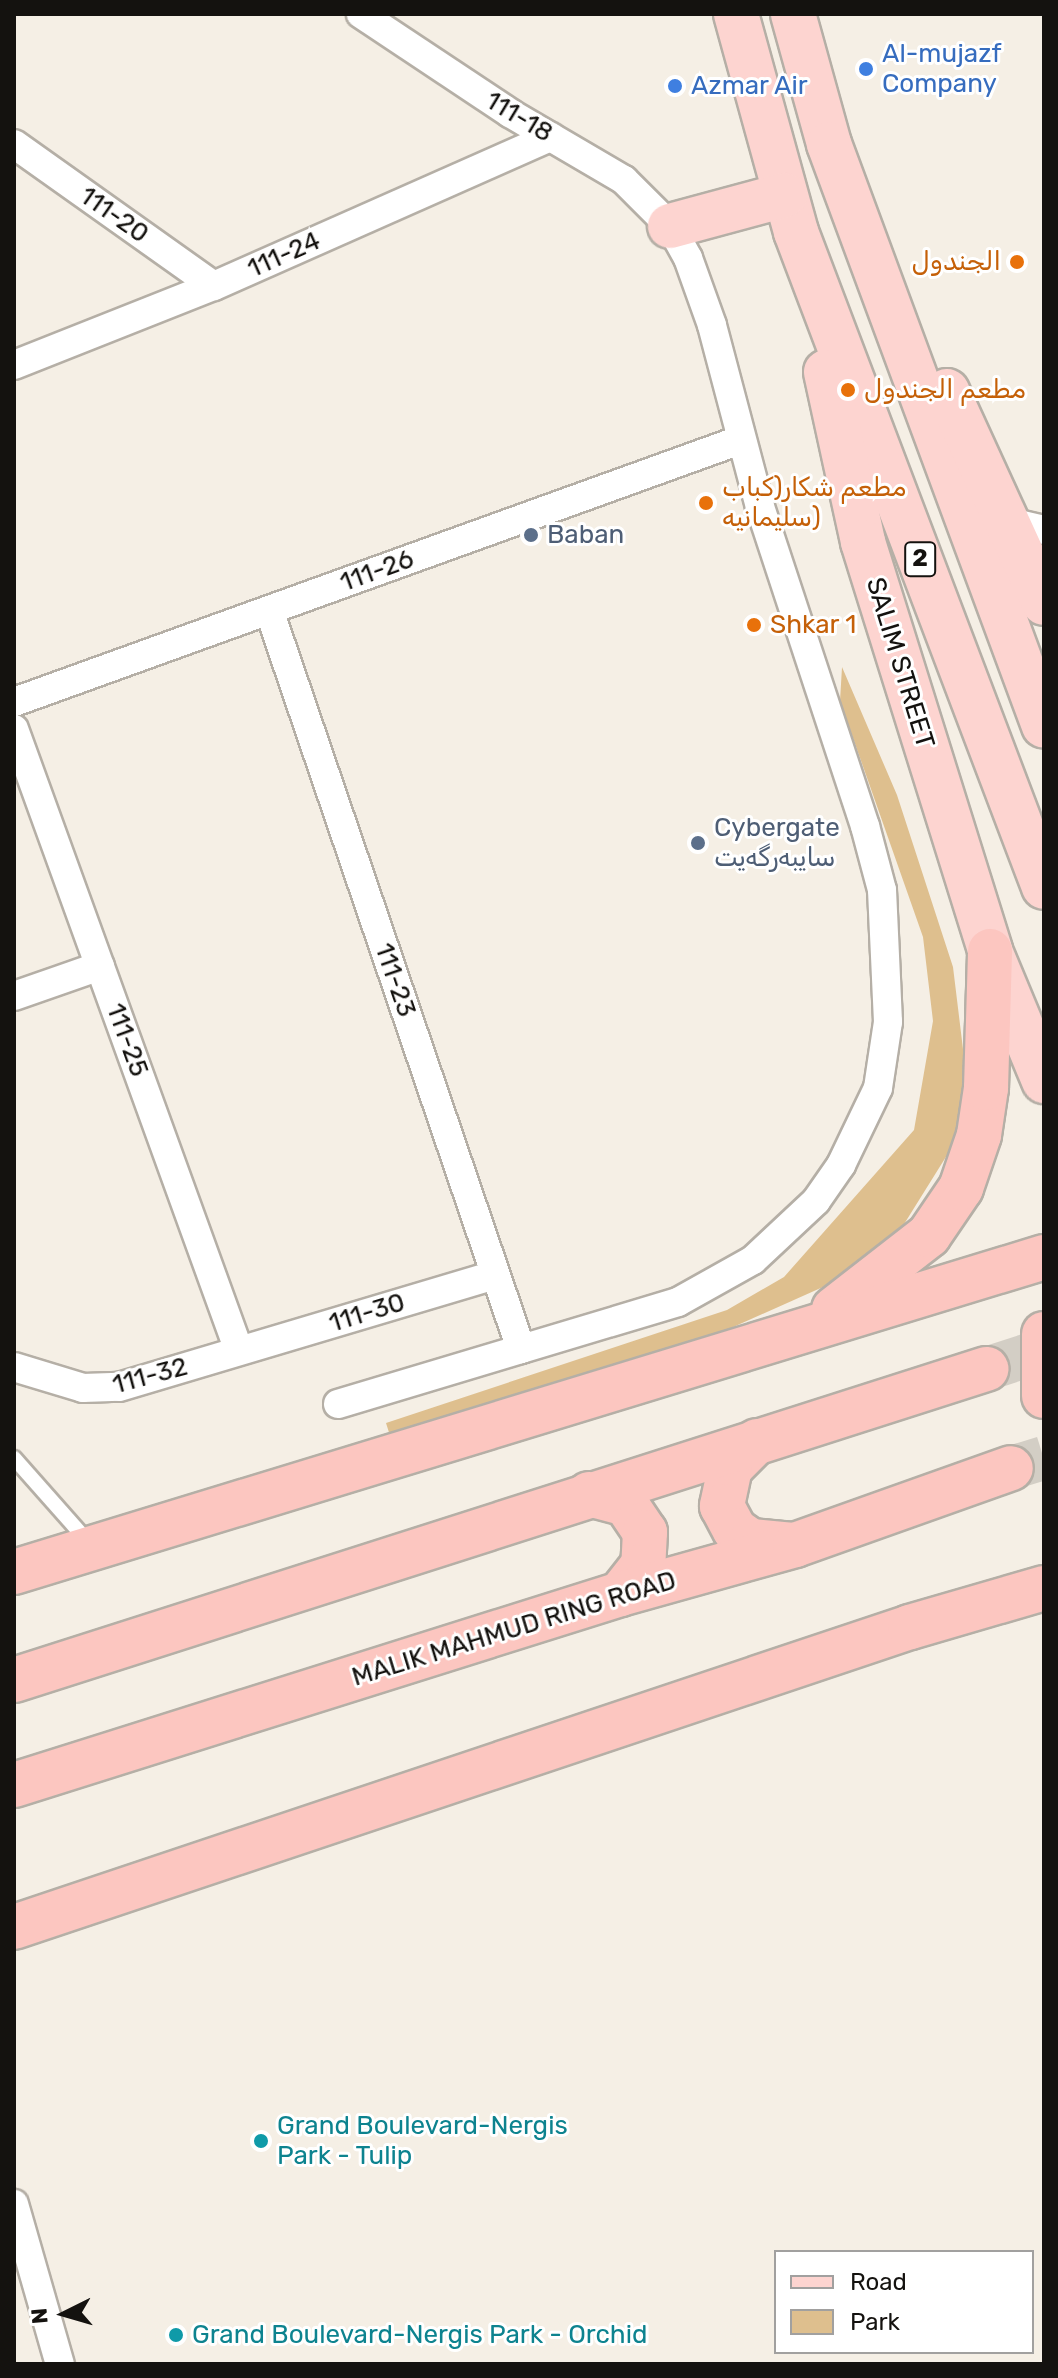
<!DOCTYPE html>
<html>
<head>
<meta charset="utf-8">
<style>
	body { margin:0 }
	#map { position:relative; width:1058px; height:2378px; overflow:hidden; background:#f5efe5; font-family:Rubik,"Noto Sans Arabic",sans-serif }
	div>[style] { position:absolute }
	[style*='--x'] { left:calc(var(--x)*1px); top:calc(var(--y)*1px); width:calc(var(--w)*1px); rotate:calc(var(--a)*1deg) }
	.green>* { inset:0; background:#debf8e }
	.trunk-tunnel>* { height:44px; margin-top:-22px; transform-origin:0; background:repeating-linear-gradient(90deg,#d3cec5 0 44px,transparent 0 66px) }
	.roads { filter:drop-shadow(2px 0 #b5afa6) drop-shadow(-2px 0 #b5afa6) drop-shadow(0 2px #b5afa6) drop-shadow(0 -2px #b5afa6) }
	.service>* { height:14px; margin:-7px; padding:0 7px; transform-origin:7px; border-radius:7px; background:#fff }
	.minor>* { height:28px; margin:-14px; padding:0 14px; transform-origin:14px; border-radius:14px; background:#fff }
	.primary>* { height:44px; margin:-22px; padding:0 22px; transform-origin:22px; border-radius:22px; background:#fdd4d0 }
	.trunk>* { height:44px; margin:-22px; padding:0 22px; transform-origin:22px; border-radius:22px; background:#fcc6c0 }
	.dots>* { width:22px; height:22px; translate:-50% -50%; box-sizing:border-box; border:4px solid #fff; border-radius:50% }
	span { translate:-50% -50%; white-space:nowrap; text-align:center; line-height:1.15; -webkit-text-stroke:6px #fff; paint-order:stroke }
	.shield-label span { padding:2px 6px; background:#fff; border:2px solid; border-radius:6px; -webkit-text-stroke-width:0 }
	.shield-label { font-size:24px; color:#14120f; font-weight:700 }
	.shop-label { font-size:26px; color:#366cbe }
	.left { translate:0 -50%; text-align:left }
	.street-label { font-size:26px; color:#14120f }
	.food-label { font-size:26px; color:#c56008 }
	.right { translate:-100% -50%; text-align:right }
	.service-label { font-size:26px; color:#4e5e75 }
	.culture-label { font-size:26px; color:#0d838f }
	.frame { position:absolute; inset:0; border:16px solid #14120f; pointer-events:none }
	.legend { position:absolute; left:774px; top:2250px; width:260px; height:104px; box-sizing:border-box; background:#fff; border:2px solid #a1a09f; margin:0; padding:10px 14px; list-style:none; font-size:24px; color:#14120f }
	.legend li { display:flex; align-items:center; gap:16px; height:40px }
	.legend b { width:40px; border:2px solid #a1a09f }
	.north { position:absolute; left:24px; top:2274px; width:80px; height:80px; -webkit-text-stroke:6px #fff; paint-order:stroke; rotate:265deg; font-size:22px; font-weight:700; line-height:32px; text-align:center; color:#14120f }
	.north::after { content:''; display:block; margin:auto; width:28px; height:36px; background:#14120f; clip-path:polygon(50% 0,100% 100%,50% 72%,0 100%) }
</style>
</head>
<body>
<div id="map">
	<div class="green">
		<div style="clip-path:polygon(842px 667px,897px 795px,953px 967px,968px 1090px,949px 1152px,901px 1229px,823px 1287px,702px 1341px,392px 1442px,386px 1423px,727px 1310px,784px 1277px,914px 1130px,933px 1021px,923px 937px,840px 701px)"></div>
	</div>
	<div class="trunk-tunnel">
		<div style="--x:986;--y:1369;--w:61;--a:-18.1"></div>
		<div style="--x:1011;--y:1468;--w:34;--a:-17"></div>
	</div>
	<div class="roads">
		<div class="service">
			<div style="--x:14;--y:1458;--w:115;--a:48.5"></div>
		</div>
		<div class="minor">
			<div style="--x:14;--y:144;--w:245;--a:35.4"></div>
			<div style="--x:14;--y:365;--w:215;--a:-21.6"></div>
			<div style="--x:214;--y:286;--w:368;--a:-23.9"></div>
			<div style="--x:1010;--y:522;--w:35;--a:13"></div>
			<div style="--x:269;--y:610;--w:781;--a:71.17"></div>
			<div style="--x:14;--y:702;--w:772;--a:-19.84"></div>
			<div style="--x:14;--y:729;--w:661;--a:70.11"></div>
			<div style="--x:14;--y:996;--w:91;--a:-19.2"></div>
			<div style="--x:14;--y:1367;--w:72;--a:16.9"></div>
			<div style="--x:83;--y:1388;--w:36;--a:-2"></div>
			<div style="--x:119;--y:1387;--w:392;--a:-16.6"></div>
			<div style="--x:338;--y:1404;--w:355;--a:-16.7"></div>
			<div style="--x:678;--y:1302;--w:86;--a:-29.2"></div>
			<div style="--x:753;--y:1260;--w:86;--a:-43.1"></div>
			<div style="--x:816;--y:1201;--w:44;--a:-55.2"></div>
			<div style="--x:841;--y:1165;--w:85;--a:-64.3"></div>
			<div style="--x:878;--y:1088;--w:67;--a:-81.4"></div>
			<div style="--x:888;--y:1022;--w:132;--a:-92.6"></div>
			<div style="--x:882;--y:890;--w:66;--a:-104.9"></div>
			<div style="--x:865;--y:826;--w:336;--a:-108.2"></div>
			<div style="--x:760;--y:507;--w:188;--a:-104.8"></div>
			<div style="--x:712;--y:325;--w:71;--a:-109.7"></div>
			<div style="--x:688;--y:258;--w:37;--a:-119"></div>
			<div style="--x:670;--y:226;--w:65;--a:-135"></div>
			<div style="--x:624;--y:180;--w:132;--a:-149.6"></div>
			<div style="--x:510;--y:113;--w:179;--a:-146.4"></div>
			<div style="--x:14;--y:2204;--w:166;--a:74"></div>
		</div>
		<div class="primary">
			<div style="--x:736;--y:14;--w:226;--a:74.6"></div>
			<div style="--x:796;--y:232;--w:700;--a:69.26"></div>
			<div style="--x:793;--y:14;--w:135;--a:74.5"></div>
			<div style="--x:829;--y:144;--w:620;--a:69.72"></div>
			<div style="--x:670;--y:226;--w:119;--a:-15.1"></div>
			<div style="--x:826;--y:372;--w:174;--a:77.7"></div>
			<div style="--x:863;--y:542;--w:428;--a:72.7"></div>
			<div style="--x:990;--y:951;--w:141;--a:67.4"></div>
			<div style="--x:947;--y:391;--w:233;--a:65.4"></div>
		</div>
		<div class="trunk">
			<div style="--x:834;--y:1309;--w:120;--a:-37.9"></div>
			<div style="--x:929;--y:1235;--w:57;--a:-55.8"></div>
			<div style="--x:961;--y:1188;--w:56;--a:-71.2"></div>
			<div style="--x:979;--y:1135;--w:48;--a:-81.5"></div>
			<div style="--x:986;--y:1088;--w:137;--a:-88.3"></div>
			<div style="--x:1044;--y:1334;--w:62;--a:90"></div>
			<div style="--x:757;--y:1441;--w:38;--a:135"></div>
			<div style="--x:730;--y:1468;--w:39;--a:102"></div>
			<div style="--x:722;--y:1506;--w:27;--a:62"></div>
			<div style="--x:735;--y:1530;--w:19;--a:35"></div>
			<div style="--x:751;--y:1541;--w:42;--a:5.4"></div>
			<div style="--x:589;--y:1494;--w:38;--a:15"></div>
			<div style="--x:626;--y:1504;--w:34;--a:56"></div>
			<div style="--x:645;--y:1532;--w:33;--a:93"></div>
			<div style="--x:643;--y:1565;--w:37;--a:128"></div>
			<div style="--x:14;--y:1572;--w:1077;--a:-17"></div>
			<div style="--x:14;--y:1680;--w:1021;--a:-17.74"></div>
			<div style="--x:14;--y:1785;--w:635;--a:-17.49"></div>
			<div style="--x:620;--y:1594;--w:182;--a:-15.6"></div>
			<div style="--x:795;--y:1545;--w:229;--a:-19.6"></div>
			<div style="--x:14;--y:1927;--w:945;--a:-18.51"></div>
			<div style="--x:910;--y:1627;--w:140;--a:-16.2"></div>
		</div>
	</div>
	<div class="dots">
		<div style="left:866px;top:69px;background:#3f7fe0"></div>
		<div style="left:675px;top:86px;background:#3f7fe0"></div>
		<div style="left:1017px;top:262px;background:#e8710a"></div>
		<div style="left:848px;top:390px;background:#e8710a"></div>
		<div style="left:706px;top:503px;background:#e8710a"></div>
		<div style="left:531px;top:535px;background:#5c6f8a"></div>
		<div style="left:754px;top:625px;background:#e8710a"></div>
		<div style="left:698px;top:843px;background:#5c6f8a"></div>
		<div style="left:261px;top:2141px;background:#0f9aa8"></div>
		<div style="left:176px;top:2335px;background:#0f9aa8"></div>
	</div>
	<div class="shield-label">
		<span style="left:920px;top:559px">2</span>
	</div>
	<div class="shop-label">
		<span class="left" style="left:882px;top:69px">Al-mujazf<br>Company</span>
		<span class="left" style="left:691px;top:86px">Azmar Air</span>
	</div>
	<div class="street-label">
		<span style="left:519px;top:117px;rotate:31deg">111-18</span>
		<span style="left:114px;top:215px;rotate:35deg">111-20</span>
		<span style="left:284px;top:255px;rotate:-24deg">111-24</span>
		<span style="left:377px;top:571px;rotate:-20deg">111-26</span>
		<span style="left:900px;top:663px;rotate:73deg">SALIM STREET</span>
		<span style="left:395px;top:980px;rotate:71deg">111-23</span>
		<span style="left:127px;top:1040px;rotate:70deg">111-25</span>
		<span style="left:367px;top:1313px;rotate:-17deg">111-30</span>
		<span style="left:150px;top:1376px;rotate:-15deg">111-32</span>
		<span style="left:514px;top:1629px;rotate:-17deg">MALIK MAHMUD RING ROAD</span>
	</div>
	<div class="food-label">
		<span class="right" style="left:1001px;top:262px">الجندول</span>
		<span class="left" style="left:864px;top:390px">مطعم الجندول</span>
		<span class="left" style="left:722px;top:503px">مطعم شكار(كباب<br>سليمانيه)</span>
		<span class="left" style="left:770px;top:625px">Shkar 1</span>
	</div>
	<div class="service-label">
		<span class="left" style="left:547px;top:535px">Baban</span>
		<span class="left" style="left:714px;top:843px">Cybergate<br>سایبەرگەیت</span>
	</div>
	<div class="culture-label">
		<span class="left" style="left:277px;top:2141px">Grand Boulevard-Nergis<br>Park - Tulip</span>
		<span class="left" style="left:192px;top:2335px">Grand Boulevard-Nergis Park - Orchid</span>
	</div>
	<div class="frame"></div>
	<ul class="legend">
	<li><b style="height:10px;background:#fdd4d0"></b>Road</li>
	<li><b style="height:22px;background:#debf8e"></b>Park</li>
	</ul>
	<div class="north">N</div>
</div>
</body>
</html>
